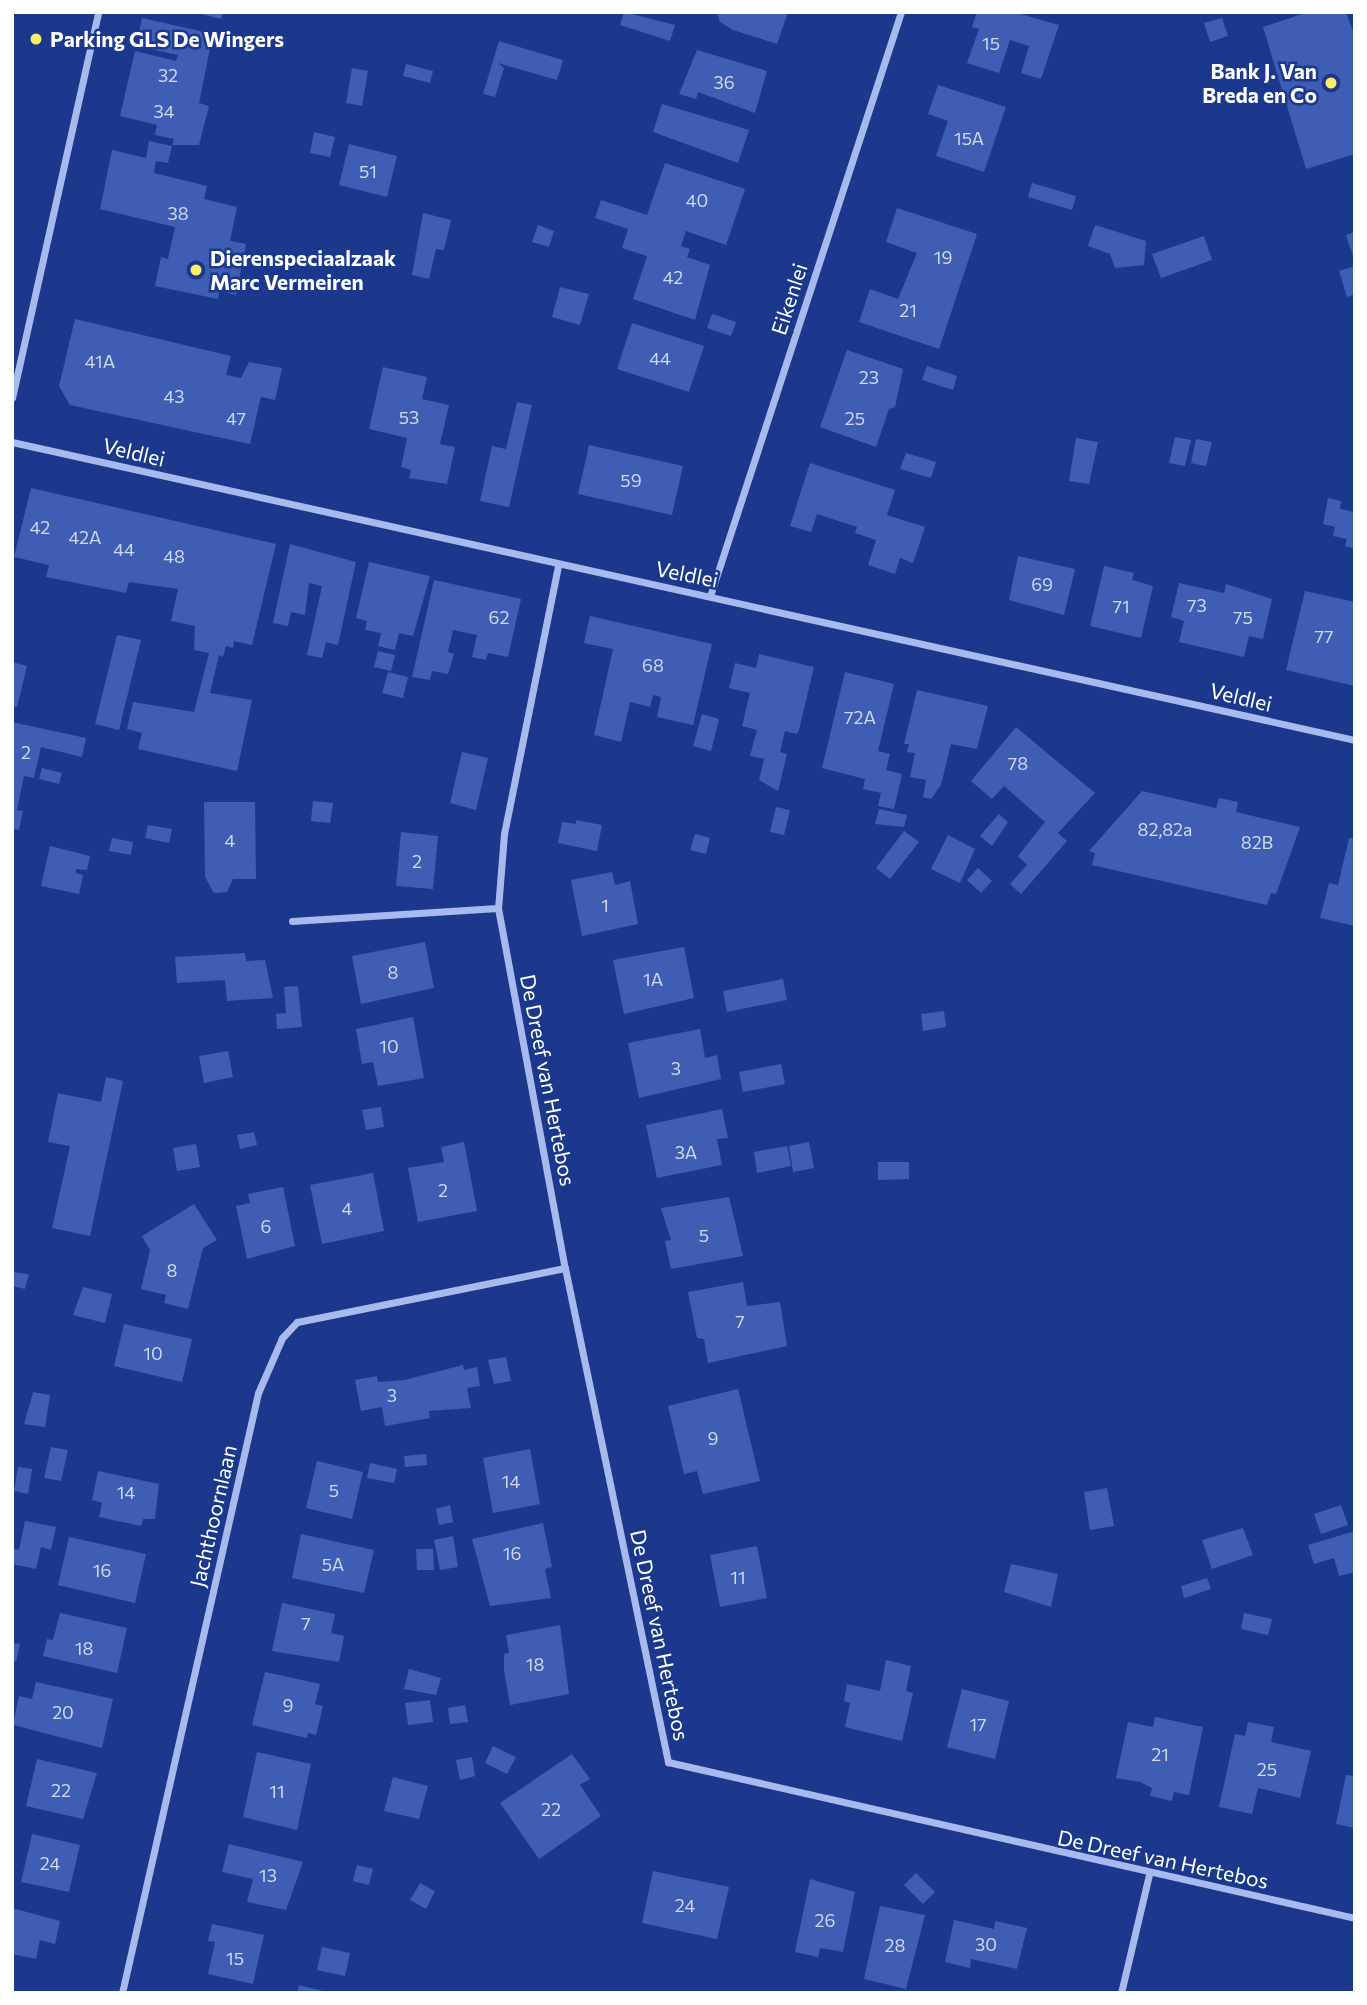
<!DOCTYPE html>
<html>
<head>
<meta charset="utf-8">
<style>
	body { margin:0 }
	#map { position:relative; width:1367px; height:2005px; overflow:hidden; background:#1b388d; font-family:Commissioner,sans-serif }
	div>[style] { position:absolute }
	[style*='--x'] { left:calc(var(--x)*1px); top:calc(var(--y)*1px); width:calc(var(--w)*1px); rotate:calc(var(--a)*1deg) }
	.building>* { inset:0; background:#3f5eb3 }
	.minor>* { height:7px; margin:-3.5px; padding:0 3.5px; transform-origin:3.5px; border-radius:3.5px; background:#a8baed }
	.dots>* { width:19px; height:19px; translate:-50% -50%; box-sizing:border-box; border:4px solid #1b388d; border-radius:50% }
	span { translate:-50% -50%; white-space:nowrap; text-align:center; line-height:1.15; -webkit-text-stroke:5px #1b388d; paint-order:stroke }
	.number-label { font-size:18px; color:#cfd7ec }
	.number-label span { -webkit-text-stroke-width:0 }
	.poi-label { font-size:21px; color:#fff; font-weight:700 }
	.left { translate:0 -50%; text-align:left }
	.right { translate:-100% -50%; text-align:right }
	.street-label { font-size:21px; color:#fff }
	.frame { position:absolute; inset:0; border:14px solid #fff; pointer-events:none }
</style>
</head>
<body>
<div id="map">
	<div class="building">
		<div style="clip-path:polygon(194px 12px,223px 12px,221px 19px)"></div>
		<div style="clip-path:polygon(624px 12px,675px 25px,670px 41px,620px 25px)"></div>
		<div style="clip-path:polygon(717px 12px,788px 12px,777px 44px,733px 30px,720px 22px)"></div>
		<div style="clip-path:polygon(977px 12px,1013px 12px,1059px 25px,1041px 79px,1021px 73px,1029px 46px,1010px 40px,999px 73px,967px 63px,979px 29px,972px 27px)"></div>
		<div style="clip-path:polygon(1308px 12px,1346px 12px,1355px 37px,1355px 154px,1306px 169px,1263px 27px)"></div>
		<div style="clip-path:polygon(142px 18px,213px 34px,199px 103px,209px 106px,199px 145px,172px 145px,174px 139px,155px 135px,157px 125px,120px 116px,135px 51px,176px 61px,178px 55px,136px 46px)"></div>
		<div style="clip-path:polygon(1222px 18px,1228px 36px,1210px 42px,1204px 23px)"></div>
		<div style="clip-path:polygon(499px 41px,563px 60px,557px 80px,498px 63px,504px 68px,495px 97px,483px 94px)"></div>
		<div style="clip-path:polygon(697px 50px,767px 71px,755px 113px,698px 92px,696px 99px,679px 94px)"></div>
		<div style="clip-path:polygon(406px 64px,433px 71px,430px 83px,403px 76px)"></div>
		<div style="clip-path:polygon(352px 68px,368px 71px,362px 106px,346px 103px)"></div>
		<div style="clip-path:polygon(938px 85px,1006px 107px,984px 172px,936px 156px,948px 121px,928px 114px)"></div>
		<div style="clip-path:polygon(662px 104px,749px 130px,738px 163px,653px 132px)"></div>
		<div style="clip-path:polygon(314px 132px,335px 137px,330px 157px,310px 153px)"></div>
		<div style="clip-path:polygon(149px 141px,172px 146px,168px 163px,156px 161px,154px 173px,207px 186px,204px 199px,237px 207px,230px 241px,246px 244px,236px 295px,219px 291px,218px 299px,155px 286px,161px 257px,168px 259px,175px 227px,100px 209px,112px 150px,146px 158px)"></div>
		<div style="clip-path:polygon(349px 144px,397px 156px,387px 197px,339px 185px)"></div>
		<div style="clip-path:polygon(665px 163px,745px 189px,726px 245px,686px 231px,681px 246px,690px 249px,687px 257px,710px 265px,695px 320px,633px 299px,647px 256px,622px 248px,628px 229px,595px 218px,601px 200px,647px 215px)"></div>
		<div style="clip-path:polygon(1032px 183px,1076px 196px,1072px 210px,1028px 197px)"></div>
		<div style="clip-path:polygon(897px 208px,977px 234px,939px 349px,859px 322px,870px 289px,898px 299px,917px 253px,886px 242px)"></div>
		<div style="clip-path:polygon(423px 213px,451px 220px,444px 250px,436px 249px,429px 279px,412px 275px)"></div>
		<div style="clip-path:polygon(538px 225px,554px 231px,549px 247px,532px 242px)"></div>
		<div style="clip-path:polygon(1095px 225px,1146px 241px,1144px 265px,1115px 268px,1110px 254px,1088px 246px)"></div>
		<div style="clip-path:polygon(1355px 232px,1355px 259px,1354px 259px,1346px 235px)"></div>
		<div style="clip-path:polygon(1204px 236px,1212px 260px,1161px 278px,1152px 254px)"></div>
		<div style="clip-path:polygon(1355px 266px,1355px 294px,1347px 297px,1339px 271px)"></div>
		<div style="clip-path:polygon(560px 287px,589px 294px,580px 325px,552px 317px)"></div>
		<div style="clip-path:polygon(712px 314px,736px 322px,731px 336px,707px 328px)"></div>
		<div style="clip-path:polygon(75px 319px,231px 356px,226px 375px,241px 378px,249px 362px,282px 368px,275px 400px,261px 397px,250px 444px,70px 405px,59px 386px)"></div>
		<div style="clip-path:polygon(632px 323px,704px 346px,689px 392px,617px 369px)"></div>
		<div style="clip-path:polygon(847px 350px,903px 369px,895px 407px,889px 409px,876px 447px,820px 427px)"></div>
		<div style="clip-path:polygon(927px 366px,957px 376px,953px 390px,922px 380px)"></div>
		<div style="clip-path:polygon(383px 367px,427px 377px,422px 399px,449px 405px,440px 444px,455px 447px,447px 484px,409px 478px,411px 470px,401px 467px,407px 438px,369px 429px)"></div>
		<div style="clip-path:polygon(517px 402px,532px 405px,509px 507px,480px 501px,492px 446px,506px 449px)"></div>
		<div style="clip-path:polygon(1175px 437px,1191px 440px,1185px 466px,1169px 463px)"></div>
		<div style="clip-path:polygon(1076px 438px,1098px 442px,1089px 484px,1069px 481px)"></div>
		<div style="clip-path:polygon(1196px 439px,1212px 442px,1206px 466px,1191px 463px)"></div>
		<div style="clip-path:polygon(589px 445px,683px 466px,672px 515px,578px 494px)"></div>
		<div style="clip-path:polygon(906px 453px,936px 462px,931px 478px,900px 469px)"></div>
		<div style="clip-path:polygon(810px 463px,895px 490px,887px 515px,925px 527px,913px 563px,900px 558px,895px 574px,868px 565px,876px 540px,855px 533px,857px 527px,817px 514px,811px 532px,790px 526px)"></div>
		<div style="clip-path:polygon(31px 488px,276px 544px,252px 645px,234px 641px,233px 648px,226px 646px,223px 657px,219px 655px,210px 693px,252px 700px,237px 771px,138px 749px,142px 733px,127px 729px,133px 702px,194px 712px,209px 653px,194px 650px,195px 626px,171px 621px,178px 589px,129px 582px,126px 593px,46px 577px,49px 565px,14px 557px)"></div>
		<div style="clip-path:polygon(1328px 498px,1341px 501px,1340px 509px,1354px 512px,1355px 549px,1345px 546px,1347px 539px,1333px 536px,1335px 527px,1323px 524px)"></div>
		<div style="clip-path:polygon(290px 544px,356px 562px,338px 645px,326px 642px,322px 658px,307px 655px,322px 586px,309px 583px,305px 615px,291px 612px,288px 626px,273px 623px)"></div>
		<div style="clip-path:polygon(1018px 556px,1075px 569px,1064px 615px,1009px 600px)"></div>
		<div style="clip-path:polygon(369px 562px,430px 576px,413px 636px,399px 633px,395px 650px,378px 646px,381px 633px,365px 630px,367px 621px,356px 618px)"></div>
		<div style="clip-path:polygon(1104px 566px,1134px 573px,1132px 580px,1153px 586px,1141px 638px,1090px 626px)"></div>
		<div style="clip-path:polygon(434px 580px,521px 599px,508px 657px,488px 653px,486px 660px,472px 657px,477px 635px,453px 630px,448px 652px,454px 654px,448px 674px,432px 671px,430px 680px,412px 677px)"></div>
		<div style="clip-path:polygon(1179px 583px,1224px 593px,1226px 584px,1272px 599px,1263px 639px,1249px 636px,1244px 657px,1179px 642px,1184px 621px,1171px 617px)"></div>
		<div style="clip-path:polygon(1305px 591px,1355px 602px,1355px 686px,1286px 670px)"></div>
		<div style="clip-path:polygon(590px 616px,712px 644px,693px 725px,657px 717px,661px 697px,653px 695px,650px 707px,630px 702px,621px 742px,594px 735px,613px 649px,584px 643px)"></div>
		<div style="clip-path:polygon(117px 635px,141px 640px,119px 730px,95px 724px)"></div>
		<div style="clip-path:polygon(378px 651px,395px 655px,391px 671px,374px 667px)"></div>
		<div style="clip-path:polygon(759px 654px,814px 667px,799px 730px,797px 734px,785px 731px,780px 752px,787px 754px,778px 791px,759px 780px,764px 759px,750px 756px,757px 730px,742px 726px,750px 693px,729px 688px,735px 663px,756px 668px)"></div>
		<div style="clip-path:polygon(12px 662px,27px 666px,17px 707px,12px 706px)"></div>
		<div style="clip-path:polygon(388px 672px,408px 677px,403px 698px,382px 693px)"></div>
		<div style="clip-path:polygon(845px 672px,894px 684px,878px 751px,890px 754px,886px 770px,902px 774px,894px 809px,878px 806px,881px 793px,863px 789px,865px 779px,822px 768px)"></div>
		<div style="clip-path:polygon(917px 690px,988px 706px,977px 749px,951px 744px,941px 785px,931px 799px,923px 797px,926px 780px,910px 777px,915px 753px,907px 752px,909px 744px,904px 744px)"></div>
		<div style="clip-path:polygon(702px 714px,719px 719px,711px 751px,693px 746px)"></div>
		<div style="clip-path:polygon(12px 722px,86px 738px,82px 757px,41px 747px,34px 778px,24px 776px,17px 810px,23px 811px,19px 830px,12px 829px)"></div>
		<div style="clip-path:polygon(1016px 727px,1095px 793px,1058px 833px,1067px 841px,1021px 894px,1010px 884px,1027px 865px,1018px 856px,1045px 822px,1004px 786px,992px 799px,971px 781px)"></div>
		<div style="clip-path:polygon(462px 752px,488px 758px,476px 810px,450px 803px)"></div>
		<div style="clip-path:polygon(42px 768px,62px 773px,59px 784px,39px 779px)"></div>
		<div style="clip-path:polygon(1142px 791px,1216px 808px,1219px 798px,1229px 800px,1238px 802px,1236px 812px,1300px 827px,1276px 894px,1271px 893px,1267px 905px,1092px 865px,1095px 853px,1089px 851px)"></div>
		<div style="clip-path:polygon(313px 801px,333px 803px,330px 823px,311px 821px)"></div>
		<div style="clip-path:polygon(204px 802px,255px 802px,256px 879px,233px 879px,227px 892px,214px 893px,205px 877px)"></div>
		<div style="clip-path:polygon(776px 807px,790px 810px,784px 835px,770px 832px)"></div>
		<div style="clip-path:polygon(879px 809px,907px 815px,904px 827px,875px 824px)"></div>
		<div style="clip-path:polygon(999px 814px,1008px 822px,992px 846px,980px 836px)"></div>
		<div style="clip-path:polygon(576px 820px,602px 825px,597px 851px,558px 843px,562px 822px,576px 824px)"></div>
		<div style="clip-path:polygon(148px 825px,172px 829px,169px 843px,145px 838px)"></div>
		<div style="clip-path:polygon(904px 831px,919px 842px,890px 879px,876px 868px)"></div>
		<div style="clip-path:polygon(401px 832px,438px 836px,433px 889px,396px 886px)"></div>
		<div style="clip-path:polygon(695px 834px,710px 838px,706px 854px,690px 850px)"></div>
		<div style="clip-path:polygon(948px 835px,975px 849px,960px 883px,931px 869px)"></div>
		<div style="clip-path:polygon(112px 838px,133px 842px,131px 855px,109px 851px)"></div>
		<div style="clip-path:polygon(1349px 838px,1355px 839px,1355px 926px,1320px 918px,1329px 883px,1338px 885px)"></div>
		<div style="clip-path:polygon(50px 846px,90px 856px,87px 870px,76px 869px,76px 873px,83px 875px,79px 894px,41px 886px)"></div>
		<div style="clip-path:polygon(978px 868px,992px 881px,981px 893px,967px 880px)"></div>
		<div style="clip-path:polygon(612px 872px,615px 885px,630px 881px,638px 924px,582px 936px,571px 880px)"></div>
		<div style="clip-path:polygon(425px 942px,434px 988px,361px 1004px,352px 956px)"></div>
		<div style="clip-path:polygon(684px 947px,694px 998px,624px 1014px,613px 960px)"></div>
		<div style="clip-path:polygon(245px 953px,246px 961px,265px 960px,273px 998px,227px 1001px,225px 980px,177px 983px,175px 957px)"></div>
		<div style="clip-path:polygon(783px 979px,787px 1000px,727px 1012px,723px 991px)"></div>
		<div style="clip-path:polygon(298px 986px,302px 1027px,277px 1029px,276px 1014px,286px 1013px,284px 987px)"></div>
		<div style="clip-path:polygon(944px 1011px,946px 1027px,923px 1031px,921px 1014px)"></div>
		<div style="clip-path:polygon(413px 1017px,424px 1078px,378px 1086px,373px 1062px,362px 1064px,356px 1029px)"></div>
		<div style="clip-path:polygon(700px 1029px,705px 1058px,717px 1055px,721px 1079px,639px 1098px,628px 1043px)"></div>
		<div style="clip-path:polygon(228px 1051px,233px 1077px,204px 1083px,199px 1056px)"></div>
		<div style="clip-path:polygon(781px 1064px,785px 1084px,743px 1092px,739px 1072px)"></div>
		<div style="clip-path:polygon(106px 1077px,123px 1081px,90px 1236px,52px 1228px,70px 1146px,48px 1142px,58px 1093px,101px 1102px)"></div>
		<div style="clip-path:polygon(381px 1107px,384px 1127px,366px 1130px,362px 1110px)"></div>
		<div style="clip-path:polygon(722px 1109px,728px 1138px,717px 1139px,722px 1165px,657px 1178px,646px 1125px)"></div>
		<div style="clip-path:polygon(254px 1132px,257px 1145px,240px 1149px,237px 1135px)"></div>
		<div style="clip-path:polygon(464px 1142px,477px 1211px,418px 1222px,408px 1168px,444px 1162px,441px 1147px)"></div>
		<div style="clip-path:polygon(809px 1142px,814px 1168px,793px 1172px,789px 1146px)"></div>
		<div style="clip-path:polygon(196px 1144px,200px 1167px,177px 1171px,173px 1148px)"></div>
		<div style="clip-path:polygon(787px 1146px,791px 1166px,757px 1173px,754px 1152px)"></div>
		<div style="clip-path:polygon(878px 1162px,909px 1162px,909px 1179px,878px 1180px)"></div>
		<div style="clip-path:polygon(373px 1173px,384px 1231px,322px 1244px,310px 1185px)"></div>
		<div style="clip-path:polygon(283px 1187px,295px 1246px,247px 1259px,236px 1206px,250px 1203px,248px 1194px)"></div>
		<div style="clip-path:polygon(729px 1197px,743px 1256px,671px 1269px,665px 1241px,671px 1240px,661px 1208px)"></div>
		<div style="clip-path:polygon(194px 1204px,217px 1240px,203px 1248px,188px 1309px,164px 1303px,166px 1295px,141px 1289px,150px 1250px,142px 1236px)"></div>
		<div style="clip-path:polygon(12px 1272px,29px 1274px,25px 1289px,12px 1286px)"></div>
		<div style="clip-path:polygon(743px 1282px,747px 1306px,780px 1302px,787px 1346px,708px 1363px,704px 1339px,697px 1338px,688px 1292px)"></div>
		<div style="clip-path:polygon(83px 1287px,112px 1294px,105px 1323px,73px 1315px)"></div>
		<div style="clip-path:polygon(124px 1324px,192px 1339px,182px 1382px,114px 1366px)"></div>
		<div style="clip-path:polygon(506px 1357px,511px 1381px,494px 1384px,488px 1360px)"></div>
		<div style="clip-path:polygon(463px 1365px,464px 1370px,477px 1367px,480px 1386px,467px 1388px,471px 1408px,429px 1411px,430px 1418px,385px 1426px,382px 1407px,361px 1411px,355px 1380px,377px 1376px,378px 1382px,404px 1380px)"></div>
		<div style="clip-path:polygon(738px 1389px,760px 1481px,703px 1494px,697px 1471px,684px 1474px,668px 1406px)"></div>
		<div style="clip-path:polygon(33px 1392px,50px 1395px,45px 1427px,24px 1424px)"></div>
		<div style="clip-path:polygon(51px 1447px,68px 1450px,61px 1481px,44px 1478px)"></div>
		<div style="clip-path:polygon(530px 1449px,540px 1504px,493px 1513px,483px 1458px)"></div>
		<div style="clip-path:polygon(426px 1454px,427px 1465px,405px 1467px,404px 1456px)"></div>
		<div style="clip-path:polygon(317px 1461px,363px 1472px,352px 1519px,306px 1508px)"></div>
		<div style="clip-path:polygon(370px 1463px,397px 1469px,394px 1483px,367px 1478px)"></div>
		<div style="clip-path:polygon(18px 1467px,32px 1469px,28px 1494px,14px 1491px)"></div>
		<div style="clip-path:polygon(98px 1471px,159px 1484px,155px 1519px,143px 1519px,141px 1526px,99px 1517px,102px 1503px,92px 1500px)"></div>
		<div style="clip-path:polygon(1107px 1488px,1114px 1526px,1090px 1530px,1084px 1492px)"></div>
		<div style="clip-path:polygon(450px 1505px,453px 1522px,439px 1525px,436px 1509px)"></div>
		<div style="clip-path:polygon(1341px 1505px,1348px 1525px,1321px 1534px,1314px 1514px)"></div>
		<div style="clip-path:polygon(25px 1521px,56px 1527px,51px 1550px,41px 1547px,36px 1569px,12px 1564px,12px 1548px,19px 1550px)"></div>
		<div style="clip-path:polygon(543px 1523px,552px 1567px,545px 1569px,551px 1598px,490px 1606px,472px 1539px)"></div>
		<div style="clip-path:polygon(1243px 1528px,1253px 1555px,1212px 1569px,1202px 1540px)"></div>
		<div style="clip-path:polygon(1355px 1531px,1355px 1572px,1339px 1576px,1334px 1558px,1314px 1564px,1308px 1545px)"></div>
		<div style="clip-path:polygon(301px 1534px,374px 1550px,364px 1593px,292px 1578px)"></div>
		<div style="clip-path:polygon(453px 1536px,458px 1567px,440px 1570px,434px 1540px)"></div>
		<div style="clip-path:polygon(69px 1537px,146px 1554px,135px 1603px,58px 1585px)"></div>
		<div style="clip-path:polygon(757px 1546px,767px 1598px,720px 1607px,710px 1555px)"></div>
		<div style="clip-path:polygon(416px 1549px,433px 1549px,434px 1570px,417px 1570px)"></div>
		<div style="clip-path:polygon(1011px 1564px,1058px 1574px,1051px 1607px,1004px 1592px)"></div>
		<div style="clip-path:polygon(1207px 1578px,1211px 1589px,1184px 1598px,1181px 1586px)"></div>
		<div style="clip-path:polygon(282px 1603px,335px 1614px,331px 1633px,344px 1636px,339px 1662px,272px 1651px)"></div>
		<div style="clip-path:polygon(60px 1613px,127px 1628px,117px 1673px,43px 1656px,47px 1639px,53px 1640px)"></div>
		<div style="clip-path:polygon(1244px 1613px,1272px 1619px,1268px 1635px,1241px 1629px)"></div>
		<div style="clip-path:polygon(560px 1625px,569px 1694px,510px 1705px,504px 1670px,504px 1654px,509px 1653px,506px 1635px)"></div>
		<div style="clip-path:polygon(12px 1643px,20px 1644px,16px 1662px,12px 1661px)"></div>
		<div style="clip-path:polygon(886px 1660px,911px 1666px,906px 1691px,913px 1693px,902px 1741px,845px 1727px,850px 1703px,844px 1701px,847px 1684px,880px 1691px)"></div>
		<div style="clip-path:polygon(409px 1669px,441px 1678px,436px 1695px,404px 1689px)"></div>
		<div style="clip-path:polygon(265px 1672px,320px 1684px,315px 1704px,323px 1706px,316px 1735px,308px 1733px,307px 1738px,252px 1725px)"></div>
		<div style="clip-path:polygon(36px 1682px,113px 1699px,102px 1748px,13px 1725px,19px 1696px,32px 1699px)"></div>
		<div style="clip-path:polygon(962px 1689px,1009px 1701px,995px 1759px,947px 1747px)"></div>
		<div style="clip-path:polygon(430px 1700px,433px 1722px,408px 1725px,405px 1703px)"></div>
		<div style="clip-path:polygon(465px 1705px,468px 1722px,450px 1724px,448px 1708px)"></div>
		<div style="clip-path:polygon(1155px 1717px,1203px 1727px,1189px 1795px,1174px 1792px,1172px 1801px,1150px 1796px,1152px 1788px,1140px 1782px,1116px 1778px,1128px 1722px,1153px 1727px)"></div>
		<div style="clip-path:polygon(1248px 1722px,1274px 1727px,1271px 1742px,1311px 1751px,1300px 1798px,1258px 1788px,1252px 1814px,1219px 1807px,1235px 1734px,1245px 1736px)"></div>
		<div style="clip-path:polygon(493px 1746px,516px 1757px,507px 1774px,485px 1763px)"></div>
		<div style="clip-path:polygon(257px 1752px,311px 1764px,297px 1830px,243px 1817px)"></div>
		<div style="clip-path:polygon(572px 1754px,590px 1779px,580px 1785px,601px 1816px,539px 1859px,500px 1803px)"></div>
		<div style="clip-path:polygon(472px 1757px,475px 1776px,460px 1780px,456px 1760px)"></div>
		<div style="clip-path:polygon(37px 1759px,97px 1773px,83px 1819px,26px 1806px)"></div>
		<div style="clip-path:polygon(1346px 1775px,1355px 1776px,1355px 1828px,1336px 1824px)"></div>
		<div style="clip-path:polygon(393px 1777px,428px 1786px,419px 1819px,384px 1811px)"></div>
		<div style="clip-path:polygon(32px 1834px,80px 1845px,69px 1892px,21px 1882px)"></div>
		<div style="clip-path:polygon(229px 1844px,303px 1862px,286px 1910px,247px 1902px,253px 1879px,222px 1872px)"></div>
		<div style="clip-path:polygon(357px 1865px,373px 1869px,369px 1885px,353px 1881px)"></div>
		<div style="clip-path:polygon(653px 1871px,729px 1887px,717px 1939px,642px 1923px)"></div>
		<div style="clip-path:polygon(916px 1873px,935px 1892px,923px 1904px,904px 1885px)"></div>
		<div style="clip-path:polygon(810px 1879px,855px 1892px,843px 1952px,820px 1948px,818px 1957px,795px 1952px)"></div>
		<div style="clip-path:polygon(420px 1883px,435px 1891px,426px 1909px,410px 1900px)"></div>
		<div style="clip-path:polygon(880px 1906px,925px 1915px,906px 1989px,864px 1979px)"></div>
		<div style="clip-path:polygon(12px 1908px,60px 1921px,55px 1944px,40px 1940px,36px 1959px,12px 1954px)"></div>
		<div style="clip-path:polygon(954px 1920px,994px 1929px,995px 1921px,1027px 1928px,1017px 1969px,971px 1959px,970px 1968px,945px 1962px)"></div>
		<div style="clip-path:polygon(212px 1924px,264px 1935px,253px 1984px,208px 1974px,215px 1942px,208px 1941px)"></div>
		<div style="clip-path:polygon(322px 1947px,350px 1953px,345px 1976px,317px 1970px)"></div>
		<div style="clip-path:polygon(299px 1985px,327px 1992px,327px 1993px,297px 1993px)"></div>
	</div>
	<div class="minor">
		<div style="--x:12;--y:398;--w:395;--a:-77.4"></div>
		<div style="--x:12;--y:442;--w:1376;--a:12.51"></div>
		<div style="--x:558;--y:566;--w:273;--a:101.4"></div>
		<div style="--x:504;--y:834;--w:74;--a:94.6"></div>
		<div style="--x:498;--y:908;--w:366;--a:79.5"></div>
		<div style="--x:565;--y:1268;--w:505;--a:78.22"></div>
		<div style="--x:668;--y:1762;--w:704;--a:12.79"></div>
		<div style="--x:710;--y:596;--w:614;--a:-71.89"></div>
		<div style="--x:292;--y:921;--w:206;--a:-3.6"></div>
		<div style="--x:122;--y:1993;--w:615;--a:-77.23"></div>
		<div style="--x:258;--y:1393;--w:60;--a:-66.4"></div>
		<div style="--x:282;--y:1338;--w:22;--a:-47"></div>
		<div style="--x:297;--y:1322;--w:273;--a:-11.4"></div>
		<div style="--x:1121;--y:1993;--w:121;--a:-76.7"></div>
	</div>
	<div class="dots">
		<div style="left:36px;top:39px;background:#feee65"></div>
		<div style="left:1331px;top:83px;background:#feee65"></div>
		<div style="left:196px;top:270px;background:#feee65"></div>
	</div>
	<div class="number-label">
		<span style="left:991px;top:43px">15</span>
		<span style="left:168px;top:75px">32</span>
		<span style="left:724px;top:82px">36</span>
		<span style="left:164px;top:111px">34</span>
		<span style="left:969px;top:138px">15A</span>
		<span style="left:368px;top:171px">51</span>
		<span style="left:697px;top:200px">40</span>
		<span style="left:178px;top:213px">38</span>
		<span style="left:943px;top:257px">19</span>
		<span style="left:673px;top:277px">42</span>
		<span style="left:908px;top:310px">21</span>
		<span style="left:660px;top:358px">44</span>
		<span style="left:100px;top:361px">41A</span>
		<span style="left:869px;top:377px">23</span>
		<span style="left:174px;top:396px">43</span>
		<span style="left:409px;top:417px">53</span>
		<span style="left:236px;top:418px">47</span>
		<span style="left:855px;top:418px">25</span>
		<span style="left:631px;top:480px">59</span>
		<span style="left:40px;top:527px">42</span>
		<span style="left:85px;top:537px">42A</span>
		<span style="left:124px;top:549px">44</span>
		<span style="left:174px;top:556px">48</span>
		<span style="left:1042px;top:584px">69</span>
		<span style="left:1197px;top:605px">73</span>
		<span style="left:1121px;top:606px">71</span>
		<span style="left:499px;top:617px">62</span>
		<span style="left:1243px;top:617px">75</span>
		<span style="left:1324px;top:636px">77</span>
		<span style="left:653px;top:665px">68</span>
		<span style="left:860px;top:717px">72A</span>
		<span style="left:26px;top:752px">2</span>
		<span style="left:1018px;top:763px">78</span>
		<span style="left:1165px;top:829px">82,82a</span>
		<span style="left:230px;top:840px">4</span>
		<span style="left:1257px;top:842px">82B</span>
		<span style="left:417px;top:861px">2</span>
		<span style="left:605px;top:905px">1</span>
		<span style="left:393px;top:972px">8</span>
		<span style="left:653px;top:979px">1A</span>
		<span style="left:389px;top:1046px">10</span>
		<span style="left:676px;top:1068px">3</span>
		<span style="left:686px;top:1152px">3A</span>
		<span style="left:443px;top:1190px">2</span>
		<span style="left:347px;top:1208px">4</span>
		<span style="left:266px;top:1226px">6</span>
		<span style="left:704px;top:1235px">5</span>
		<span style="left:172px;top:1270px">8</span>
		<span style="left:740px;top:1321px">7</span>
		<span style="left:153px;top:1353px">10</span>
		<span style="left:392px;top:1395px">3</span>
		<span style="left:713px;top:1438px">9</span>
		<span style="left:511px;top:1481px">14</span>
		<span style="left:334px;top:1490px">5</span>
		<span style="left:126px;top:1492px">14</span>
		<span style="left:512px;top:1553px">16</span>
		<span style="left:333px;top:1564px">5A</span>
		<span style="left:102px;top:1570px">16</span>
		<span style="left:738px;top:1577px">11</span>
		<span style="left:306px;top:1623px">7</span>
		<span style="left:84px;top:1648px">18</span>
		<span style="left:535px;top:1664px">18</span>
		<span style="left:288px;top:1705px">9</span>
		<span style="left:63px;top:1712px">20</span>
		<span style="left:978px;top:1724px">17</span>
		<span style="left:1160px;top:1754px">21</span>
		<span style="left:1267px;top:1769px">25</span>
		<span style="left:61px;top:1790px">22</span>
		<span style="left:277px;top:1791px">11</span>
		<span style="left:551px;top:1809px">22</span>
		<span style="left:50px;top:1863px">24</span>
		<span style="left:268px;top:1875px">13</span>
		<span style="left:685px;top:1905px">24</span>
		<span style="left:825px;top:1920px">26</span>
		<span style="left:986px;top:1944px">30</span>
		<span style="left:895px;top:1945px">28</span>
		<span style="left:235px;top:1958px">15</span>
	</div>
	<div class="poi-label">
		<span class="left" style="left:50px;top:39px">Parking GLS De Wingers</span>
		<span class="right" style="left:1317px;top:83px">Bank J. Van<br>Breda en Co</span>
		<span class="left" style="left:210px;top:270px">Dierenspeciaalzaak<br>Marc Vermeiren</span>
	</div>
	<div class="street-label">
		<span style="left:789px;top:299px;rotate:-72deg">Eikenlei</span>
		<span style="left:134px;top:452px;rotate:13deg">Veldlei</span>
		<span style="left:687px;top:574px;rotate:11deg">Veldlei</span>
		<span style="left:1241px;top:697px;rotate:13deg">Veldlei</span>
		<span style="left:548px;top:1080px;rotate:79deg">De Dreef van Hertebos</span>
		<span style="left:213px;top:1516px;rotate:-77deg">Jachthoornlaan</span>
		<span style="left:660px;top:1635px;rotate:78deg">De Dreef van Hertebos</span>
		<span style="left:1163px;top:1859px;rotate:12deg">De Dreef van Hertebos</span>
	</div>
	<div class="frame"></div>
</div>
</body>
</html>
